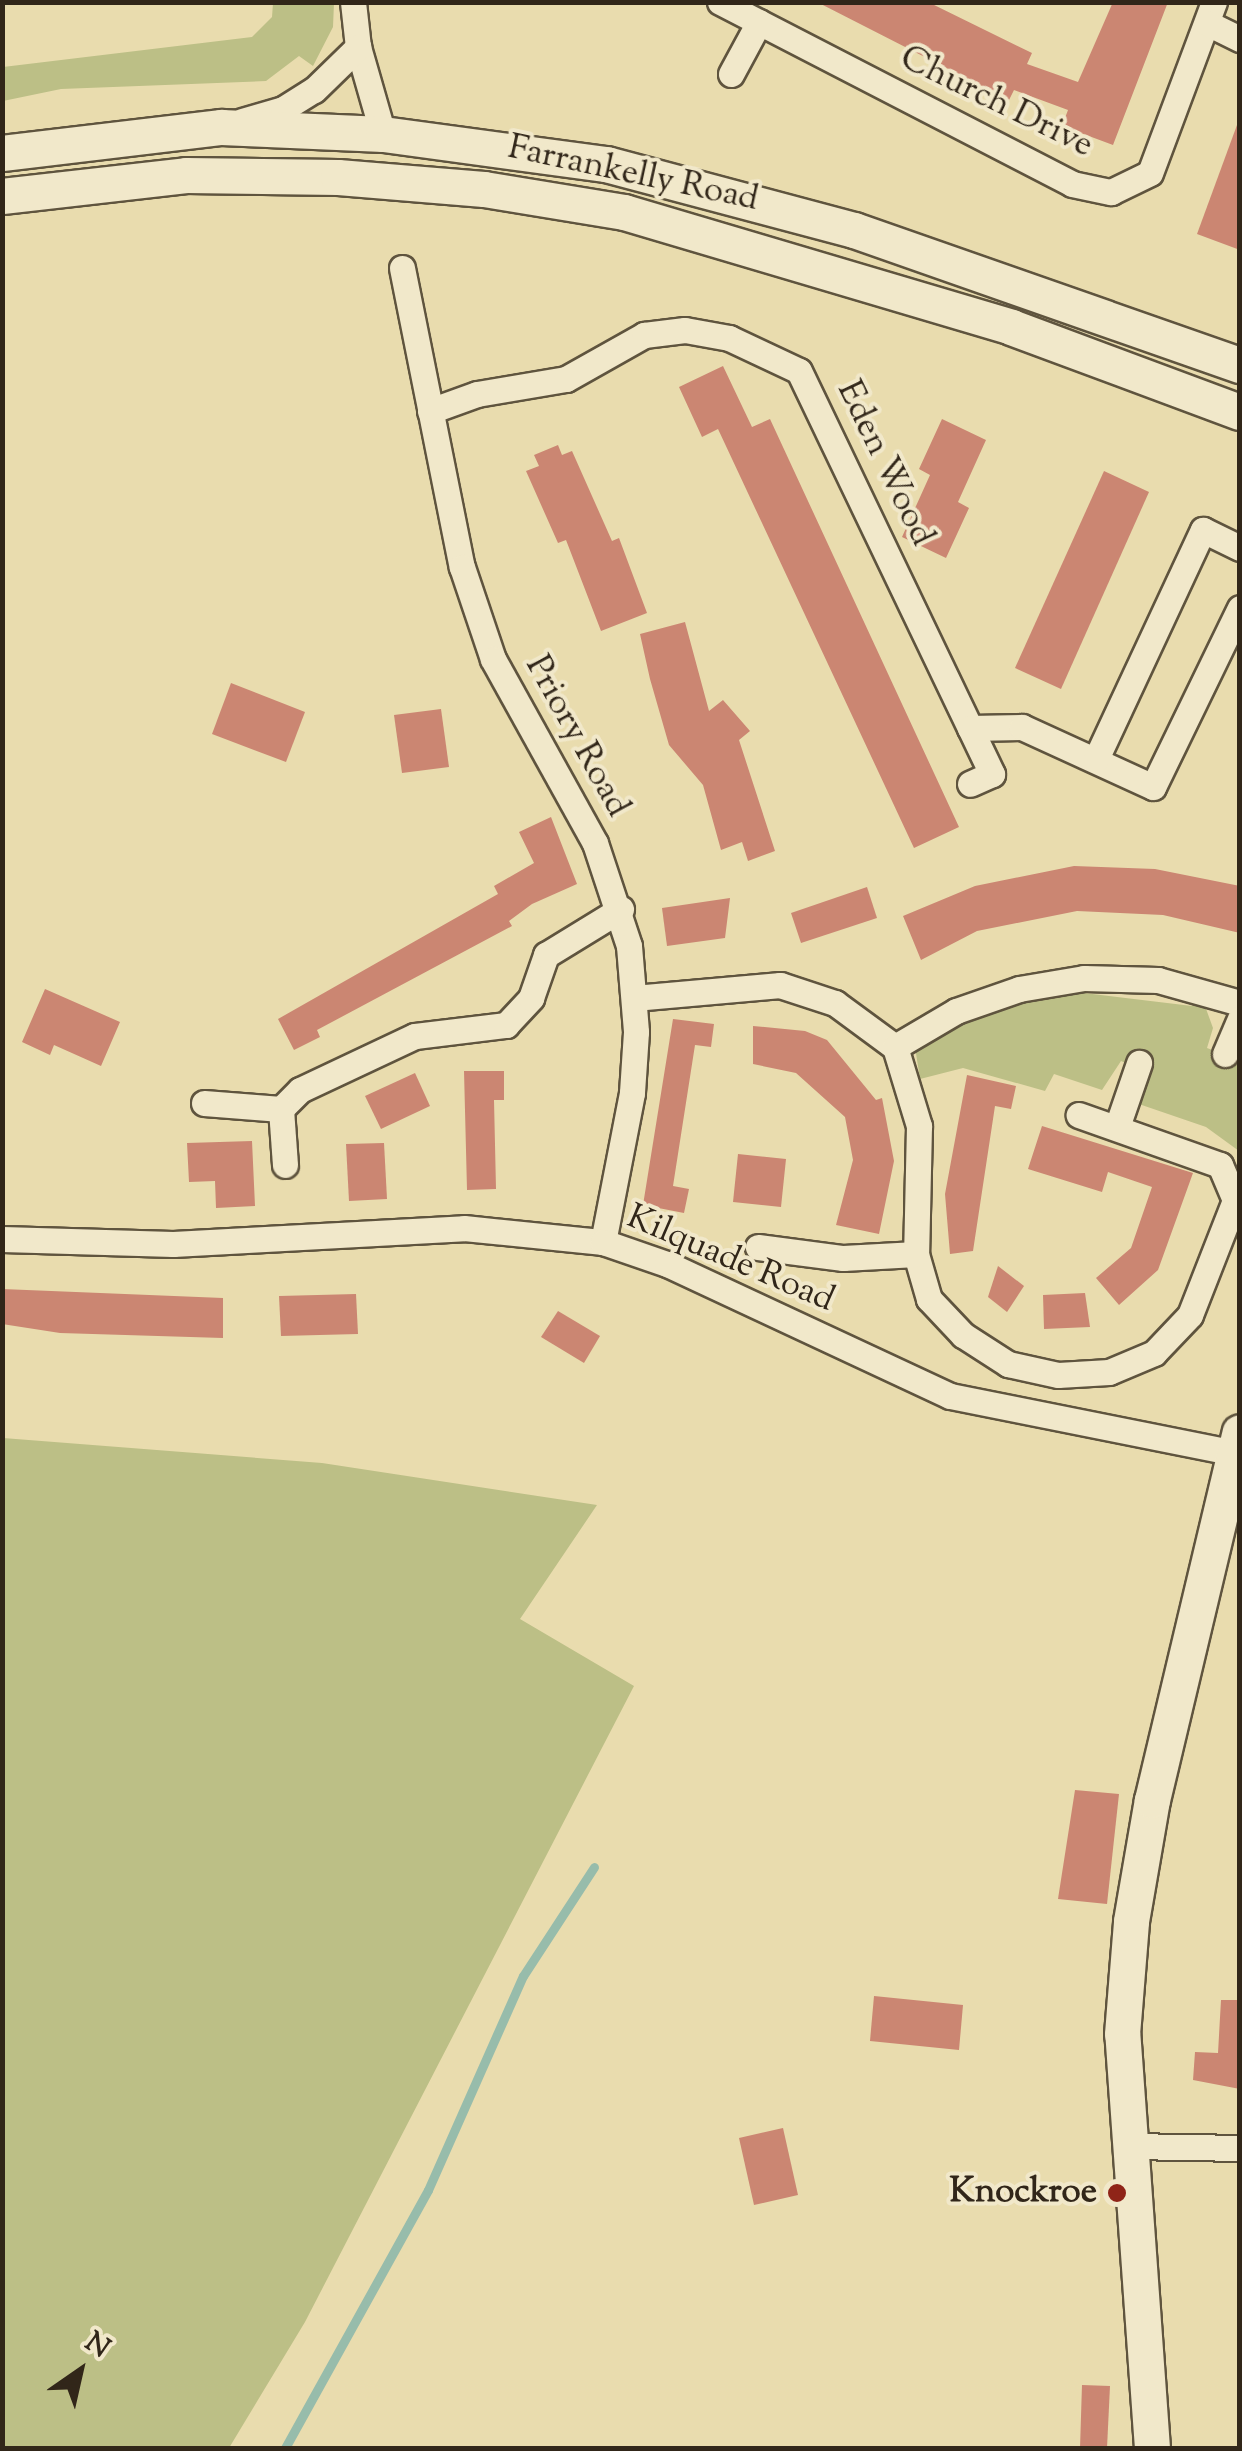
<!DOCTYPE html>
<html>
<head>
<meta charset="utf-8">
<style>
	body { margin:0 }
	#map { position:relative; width:1242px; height:2451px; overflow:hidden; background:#e9dcae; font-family:"Sorts Mill Goudy",serif }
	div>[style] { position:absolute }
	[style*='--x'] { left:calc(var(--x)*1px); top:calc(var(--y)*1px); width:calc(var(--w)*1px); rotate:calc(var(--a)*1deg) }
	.green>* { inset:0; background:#bcbf86 }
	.stream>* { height:9px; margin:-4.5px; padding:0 4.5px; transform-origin:4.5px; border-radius:4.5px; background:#97bcab }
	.building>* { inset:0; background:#cb8672 }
	.roads { filter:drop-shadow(2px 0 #5f543e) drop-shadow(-2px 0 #5f543e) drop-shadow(0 2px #5f543e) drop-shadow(0 -2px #5f543e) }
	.minor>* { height:25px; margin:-12.5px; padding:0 12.5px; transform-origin:12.5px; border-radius:12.5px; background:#f1e8ca }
	.secondary>* { height:35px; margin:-17.5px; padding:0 17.5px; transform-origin:17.5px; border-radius:17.5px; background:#f1e8ca }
	.dots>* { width:28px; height:28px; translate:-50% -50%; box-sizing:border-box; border:5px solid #f1e8ca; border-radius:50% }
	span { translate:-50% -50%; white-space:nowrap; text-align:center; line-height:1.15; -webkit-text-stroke:8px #f1e8ca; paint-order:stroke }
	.street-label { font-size:35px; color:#312619 }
	.poi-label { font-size:35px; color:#312619; font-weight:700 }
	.right { translate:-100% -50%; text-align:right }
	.frame { position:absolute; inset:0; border:5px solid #312619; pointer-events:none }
	.north { position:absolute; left:30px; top:2321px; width:100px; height:100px; -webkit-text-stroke:8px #f1e8ca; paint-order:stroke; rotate:34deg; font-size:28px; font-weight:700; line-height:40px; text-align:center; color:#312619 }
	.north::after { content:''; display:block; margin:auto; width:35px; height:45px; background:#312619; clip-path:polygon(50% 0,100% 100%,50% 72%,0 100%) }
</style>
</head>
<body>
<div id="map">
	<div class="green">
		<div style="clip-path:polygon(273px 3px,334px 3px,333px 27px,313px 66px,299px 56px,266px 81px,61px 89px,3px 101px,3px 67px,252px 37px,272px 17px)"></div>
		<div style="clip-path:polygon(1084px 993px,1192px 1006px,1195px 998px,1205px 1006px,1213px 1028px,1207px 1048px,1239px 1060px,1239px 1151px,1206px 1127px,1133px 1102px,1144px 1071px,1121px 1061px,1102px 1090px,1054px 1074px,1045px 1091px,963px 1068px,920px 1079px,915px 1047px,944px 1019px,957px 1025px,1017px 1004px)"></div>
		<div style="clip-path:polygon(3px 1438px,322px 1463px,597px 1505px,520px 1619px,634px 1686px,305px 2322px,229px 2448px,3px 2448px)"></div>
	</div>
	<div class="stream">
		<div style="--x:285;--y:2448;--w:295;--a:-61"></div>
		<div style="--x:428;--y:2190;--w:234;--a:-66.1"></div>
		<div style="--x:523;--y:1976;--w:130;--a:-56.9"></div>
	</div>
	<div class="building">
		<div style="clip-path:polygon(817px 2px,928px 2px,1032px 53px,1027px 64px,1078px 82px,1113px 2px,1168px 2px,1113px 145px,1062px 126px,1068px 110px,1014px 90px,1009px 100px)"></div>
		<div style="clip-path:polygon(1237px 125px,1240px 126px,1240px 250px,1197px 234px)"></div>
		<div style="clip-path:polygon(723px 366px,752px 427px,770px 419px,959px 827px,914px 848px,718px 429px,702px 437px,679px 387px)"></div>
		<div style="clip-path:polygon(942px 419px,986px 440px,958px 502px,969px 508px,946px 558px,902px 537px,930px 475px,919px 469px)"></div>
		<div style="clip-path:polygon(558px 445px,562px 455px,572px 451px,612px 541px,619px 538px,647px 613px,601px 631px,566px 540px,558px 543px,526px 471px,539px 466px,534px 455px)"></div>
		<div style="clip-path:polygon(1104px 471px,1149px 492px,1061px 689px,1015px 668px)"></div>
		<div style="clip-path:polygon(685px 622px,709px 711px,723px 700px,750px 731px,739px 740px,775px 851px,748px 861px,742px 842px,721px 850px,703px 785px,669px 745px,650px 679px,640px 634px)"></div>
		<div style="clip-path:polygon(231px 683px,305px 712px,286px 762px,212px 734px)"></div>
		<div style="clip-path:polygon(441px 709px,449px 767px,402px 773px,394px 715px)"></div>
		<div style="clip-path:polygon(551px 817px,577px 884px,532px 904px,509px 921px,512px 926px,317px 1030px,320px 1037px,294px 1050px,278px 1019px,498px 894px,494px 886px,534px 863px,519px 832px)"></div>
		<div style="clip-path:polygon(1074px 866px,1155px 869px,1240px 886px,1240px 933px,1163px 915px,1077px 911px,977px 931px,921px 960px,903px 916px,975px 886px)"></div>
		<div style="clip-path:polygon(867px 887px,877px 918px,801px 943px,791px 913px)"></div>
		<div style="clip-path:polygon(730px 898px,725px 938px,667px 946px,662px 908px)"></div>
		<div style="clip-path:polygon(45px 989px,120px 1022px,101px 1066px,54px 1045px,50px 1055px,22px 1042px)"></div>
		<div style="clip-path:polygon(673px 1019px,714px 1024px,711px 1047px,695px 1045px,673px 1186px,689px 1189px,684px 1213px,643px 1205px)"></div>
		<div style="clip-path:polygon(753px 1026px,805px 1031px,827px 1040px,876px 1100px,882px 1098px,894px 1161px,879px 1234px,836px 1225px,853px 1160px,845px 1117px,796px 1073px,753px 1064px)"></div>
		<div style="clip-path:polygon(464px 1071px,504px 1071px,504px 1100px,494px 1100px,496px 1189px,467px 1190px)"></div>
		<div style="clip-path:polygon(415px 1073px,430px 1106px,381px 1129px,365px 1096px)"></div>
		<div style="clip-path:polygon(967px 1075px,1016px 1086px,1011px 1109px,995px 1106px,973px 1251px,950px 1254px,945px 1194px)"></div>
		<div style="clip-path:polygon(1042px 1126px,1193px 1173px,1158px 1270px,1119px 1305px,1096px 1278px,1131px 1248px,1152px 1187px,1108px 1172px,1102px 1192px,1028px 1169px)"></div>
		<div style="clip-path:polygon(252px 1141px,255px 1206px,216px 1208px,215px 1181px,189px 1182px,187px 1143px)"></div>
		<div style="clip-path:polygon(384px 1143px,387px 1199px,349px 1201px,346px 1144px)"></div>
		<div style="clip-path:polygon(738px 1154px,786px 1159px,781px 1207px,733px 1202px)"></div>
		<div style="clip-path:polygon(998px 1266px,1024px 1286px,1007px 1312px,988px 1297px)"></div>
		<div style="clip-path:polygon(2px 1289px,223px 1298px,223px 1338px,60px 1333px,2px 1324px)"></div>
		<div style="clip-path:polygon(1085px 1293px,1090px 1327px,1044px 1329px,1043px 1295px)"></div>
		<div style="clip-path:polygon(356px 1294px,358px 1334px,281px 1336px,279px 1296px)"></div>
		<div style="clip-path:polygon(558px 1311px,600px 1336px,584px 1363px,541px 1337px)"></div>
		<div style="clip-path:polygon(1075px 1790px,1119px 1794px,1107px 1904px,1058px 1899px)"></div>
		<div style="clip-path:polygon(874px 1996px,963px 2005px,959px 2050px,870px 2041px)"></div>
		<div style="clip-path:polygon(1221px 2000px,1240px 2000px,1240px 2089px,1193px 2080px,1195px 2052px,1218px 2053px)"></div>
		<div style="clip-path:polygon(783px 2128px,798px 2195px,754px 2205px,739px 2138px)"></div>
		<div style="clip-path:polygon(1082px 2385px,1110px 2386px,1107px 2448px,1080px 2448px)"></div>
	</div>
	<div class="roads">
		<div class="minor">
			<div style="--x:353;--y:2;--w:45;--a:83.7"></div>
			<div style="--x:358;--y:47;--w:91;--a:74"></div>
			<div style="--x:720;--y:2;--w:396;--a:27.3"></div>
			<div style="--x:1072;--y:184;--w:40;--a:12"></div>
			<div style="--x:1111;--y:192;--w:43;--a:-26"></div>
			<div style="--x:1150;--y:173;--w:183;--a:-69.5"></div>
			<div style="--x:1207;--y:23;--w:37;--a:26"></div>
			<div style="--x:731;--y:74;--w:59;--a:-61.7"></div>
			<div style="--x:242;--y:121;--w:43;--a:-16.3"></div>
			<div style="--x:283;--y:109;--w:36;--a:-32"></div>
			<div style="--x:314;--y:90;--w:62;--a:-44.3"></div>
			<div style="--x:402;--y:268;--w:305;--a:78.7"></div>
			<div style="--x:462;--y:567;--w:97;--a:71.4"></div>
			<div style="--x:493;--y:659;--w:210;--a:61"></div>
			<div style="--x:595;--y:843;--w:108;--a:71.7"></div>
			<div style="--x:629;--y:946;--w:86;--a:85.3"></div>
			<div style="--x:636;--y:1032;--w:61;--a:93.8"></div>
			<div style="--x:632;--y:1093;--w:152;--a:101"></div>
			<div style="--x:430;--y:411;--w:50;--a:-19.9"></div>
			<div style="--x:477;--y:394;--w:90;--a:-9.6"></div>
			<div style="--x:566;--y:379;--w:90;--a:-29.4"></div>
			<div style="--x:644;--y:335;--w:41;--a:-7"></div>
			<div style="--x:685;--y:330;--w:45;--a:10.3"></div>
			<div style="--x:729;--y:338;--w:77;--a:25.2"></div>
			<div style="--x:799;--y:371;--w:447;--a:64.4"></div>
			<div style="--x:992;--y:774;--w:24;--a:156"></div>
			<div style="--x:970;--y:728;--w:52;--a:-1.1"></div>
			<div style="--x:1022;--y:727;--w:144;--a:24.6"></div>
			<div style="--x:1153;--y:787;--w:199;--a:-64.1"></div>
			<div style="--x:1096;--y:759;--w:253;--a:-65"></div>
			<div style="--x:1203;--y:530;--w:41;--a:25.9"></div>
			<div style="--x:634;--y:998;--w:147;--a:-5.1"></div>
			<div style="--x:780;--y:985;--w:58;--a:18.1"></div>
			<div style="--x:835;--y:1003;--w:74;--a:36.3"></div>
			<div style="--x:895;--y:1047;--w:83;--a:73.1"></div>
			<div style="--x:919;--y:1126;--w:128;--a:91.3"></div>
			<div style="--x:916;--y:1254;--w:47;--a:73.9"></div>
			<div style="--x:929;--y:1299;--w:50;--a:46.6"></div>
			<div style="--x:963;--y:1335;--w:54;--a:32.8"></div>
			<div style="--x:1008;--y:1364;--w:51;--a:12.4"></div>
			<div style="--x:1058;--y:1375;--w:51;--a:-3.4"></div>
			<div style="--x:1109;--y:1372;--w:49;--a:-22.9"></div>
			<div style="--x:1154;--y:1353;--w:52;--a:-46.5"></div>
			<div style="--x:1190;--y:1315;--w:123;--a:-68.6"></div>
			<div style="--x:1235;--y:1200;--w:38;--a:-113"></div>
			<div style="--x:1220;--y:1165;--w:150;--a:-160.5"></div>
			<div style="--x:895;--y:1047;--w:71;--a:-30.5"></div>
			<div style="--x:956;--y:1011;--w:67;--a:-19.2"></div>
			<div style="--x:1019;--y:989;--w:66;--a:-9.6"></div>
			<div style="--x:1084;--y:978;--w:74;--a:1.5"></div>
			<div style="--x:1158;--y:980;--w:85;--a:15.7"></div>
			<div style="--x:1225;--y:1054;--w:38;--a:-67"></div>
			<div style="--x:204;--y:1103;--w:77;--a:4.5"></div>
			<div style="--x:281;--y:1109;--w:27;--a:-45"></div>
			<div style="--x:300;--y:1090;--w:127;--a:-25.2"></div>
			<div style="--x:415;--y:1036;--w:92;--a:-6.9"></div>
			<div style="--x:506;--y:1025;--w:37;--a:-47"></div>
			<div style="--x:531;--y:998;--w:46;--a:-70.8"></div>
			<div style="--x:546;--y:955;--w:88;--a:-31.5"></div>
			<div style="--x:281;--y:1109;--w:56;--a:85.9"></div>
			<div style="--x:1117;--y:1127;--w:68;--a:-71"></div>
			<div style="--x:2;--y:1239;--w:171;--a:1.7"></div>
			<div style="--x:173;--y:1244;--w:291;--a:-3.1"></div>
			<div style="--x:464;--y:1228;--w:140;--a:5.8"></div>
			<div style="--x:603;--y:1242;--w:68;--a:19"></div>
			<div style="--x:667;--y:1264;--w:312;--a:25"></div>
			<div style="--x:950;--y:1396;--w:290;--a:11.3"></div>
			<div style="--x:758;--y:1247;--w:86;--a:7.4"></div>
			<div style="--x:843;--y:1258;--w:73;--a:-3.1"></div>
			<div style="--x:1128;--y:2146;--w:112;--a:1"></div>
		</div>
		<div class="secondary">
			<div style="--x:2;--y:153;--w:221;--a:-6.8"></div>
			<div style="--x:221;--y:127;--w:162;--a:2.5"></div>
			<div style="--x:383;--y:134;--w:225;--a:7.7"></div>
			<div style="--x:606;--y:164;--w:257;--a:14.9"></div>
			<div style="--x:854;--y:230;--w:409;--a:19.3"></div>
			<div style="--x:2;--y:196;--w:185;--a:-6.5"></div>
			<div style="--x:186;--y:175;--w:152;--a:0.8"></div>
			<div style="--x:338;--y:177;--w:146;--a:4.7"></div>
			<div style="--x:484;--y:189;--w:142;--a:9.3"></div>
			<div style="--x:624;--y:212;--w:404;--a:16.5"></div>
			<div style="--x:1011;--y:327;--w:244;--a:20.4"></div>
			<div style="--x:1152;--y:2448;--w:415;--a:-94.1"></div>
			<div style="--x:1122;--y:2034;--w:113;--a:-85.4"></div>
			<div style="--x:1131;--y:1921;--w:123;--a:-80.2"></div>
			<div style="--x:1152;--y:1800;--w:378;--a:-76.6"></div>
		</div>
	</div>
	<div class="dots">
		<div style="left:1117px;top:2193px;background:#8f2418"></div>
	</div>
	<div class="street-label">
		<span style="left:996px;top:103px;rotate:26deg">Church Drive</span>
		<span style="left:633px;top:175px;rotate:12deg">Farrankelly Road</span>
		<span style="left:884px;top:464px;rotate:64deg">Eden Wood</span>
		<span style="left:576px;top:737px;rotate:61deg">Priory Road</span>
		<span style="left:730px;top:1260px;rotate:23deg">Kilquade Road</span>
	</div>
	<div class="poi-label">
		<span class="right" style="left:1097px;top:2193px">Knockroe</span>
	</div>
	<div class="frame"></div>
	<div class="north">N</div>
</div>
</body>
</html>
